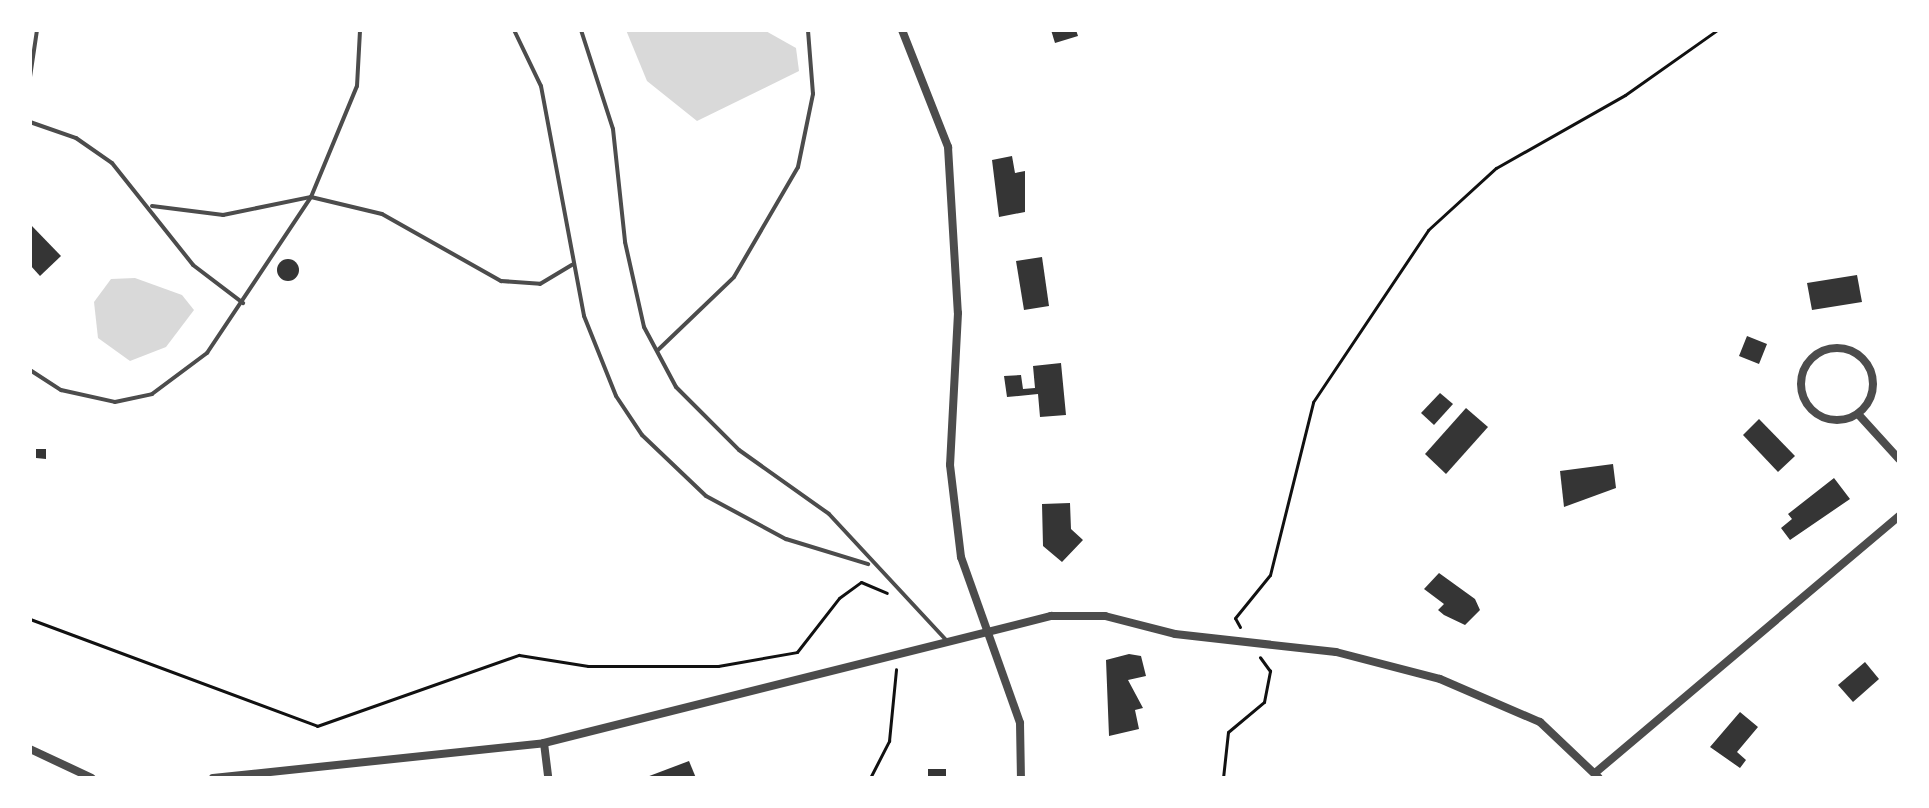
<!DOCTYPE html>
<html>
<head>
<meta charset="utf-8">
<style>
	body { margin:0 }
	#map { position:relative; width:1929px; height:808px; overflow:hidden; background:#fff; font-family:"Alegreya Sans",sans-serif }
	div>[style] { position:absolute }
	[style*='--x'] { left:calc(var(--x)*1px); top:calc(var(--y)*1px); width:calc(var(--w)*1px); rotate:calc(var(--a)*1deg) }
	.water>* { inset:0; background:#d9d9d9 }
	.building>* { inset:0; background:#353535 }
	.round { border-radius:50% }
	.path>* { height:3px; margin:-1.5px; padding:0 1.5px; transform-origin:1.5px; border-radius:1.5px; background:#111 }
	.service>* { height:4px; margin:-2px; padding:0 2px; transform-origin:2px; border-radius:2px; background:#4c4c4c }
	.minor>* { height:8px; margin:-4px; padding:0 4px; transform-origin:4px; border-radius:4px; background:#4c4c4c }
	.minor>.ring { margin:-4px; padding:0; box-sizing:content-box; background:none; border:8px solid #4c4c4c; border-radius:50% }
	span { translate:-50% -50%; white-space:nowrap; text-align:center; line-height:1.15; -webkit-text-stroke:6px #fff; paint-order:stroke }
	.frame { position:absolute; inset:0; border:32px solid #fff; pointer-events:none }
</style>
</head>
<body>
<div id="map">
	<div class="water">
		<div style="clip-path:polygon(626px 30px,764px 30px,796px 48px,799px 71px,697px 121px,647px 81px)"></div>
		<div style="clip-path:polygon(135px 278px,182px 295px,194px 310px,166px 347px,130px 361px,98px 338px,94px 302px,111px 279px)"></div>
	</div>
	<div class="building">
		<div style="clip-path:polygon(1051px 30px,1076px 30px,1078px 36px,1055px 43px)"></div>
		<div style="clip-path:polygon(1012px 156px,1015px 173px,1025px 171px,1025px 212px,999px 217px,992px 160px)"></div>
		<div style="clip-path:polygon(30px 224px,61px 256px,40px 276px,30px 265px)"></div>
		<div style="clip-path:polygon(1042px 257px,1049px 306px,1024px 310px,1016px 261px)"></div>
		<div class="round" style="left:277px;top:259px;width:22px;height:22px"></div>
		<div style="clip-path:polygon(1857px 275px,1862px 302px,1812px 310px,1807px 283px)"></div>
		<div style="clip-path:polygon(1747px 336px,1767px 344px,1759px 364px,1739px 356px)"></div>
		<div style="clip-path:polygon(1061px 363px,1066px 415px,1040px 417px,1038px 394px,1007px 397px,1004px 376px,1021px 375px,1023px 389px,1035px 388px,1033px 366px)"></div>
		<div style="clip-path:polygon(1440px 393px,1453px 404px,1434px 425px,1421px 413px)"></div>
		<div style="clip-path:polygon(1466px 408px,1488px 427px,1446px 474px,1425px 454px)"></div>
		<div style="clip-path:polygon(1759px 419px,1795px 456px,1778px 472px,1743px 435px)"></div>
		<div style="clip-path:polygon(36px 449px,46px 449px,46px 459px,36px 458px)"></div>
		<div style="clip-path:polygon(1613px 464px,1616px 488px,1564px 507px,1560px 471px)"></div>
		<div style="clip-path:polygon(1834px 478px,1850px 499px,1790px 540px,1781px 528px,1792px 519px,1788px 514px)"></div>
		<div style="clip-path:polygon(1070px 503px,1071px 529px,1083px 540px,1062px 562px,1043px 546px,1042px 504px)"></div>
		<div style="clip-path:polygon(1439px 573px,1475px 599px,1480px 610px,1465px 625px,1444px 615px,1438px 610px,1444px 604px,1424px 589px)"></div>
		<div style="clip-path:polygon(1129px 654px,1141px 656px,1146px 676px,1128px 680px,1143px 708px,1135px 710px,1139px 729px,1109px 736px,1106px 660px)"></div>
		<div style="clip-path:polygon(1865px 662px,1879px 679px,1853px 702px,1838px 685px)"></div>
		<div style="clip-path:polygon(1740px 712px,1758px 727px,1737px 752px,1746px 760px,1740px 768px,1710px 747px)"></div>
		<div style="clip-path:polygon(689px 761px,696px 778px,644px 778px)"></div>
		<div style="clip-path:polygon(928px 769px,946px 769px,946px 778px,928px 778px)"></div>
	</div>
	<div class="path">
		<div style="--x:30;--y:619;--w:306;--a:20.4"></div>
		<div style="--x:317;--y:726;--w:214;--a:-19.4"></div>
		<div style="--x:519;--y:655;--w:70;--a:9.1"></div>
		<div style="--x:588;--y:666;--w:130;--a:0"></div>
		<div style="--x:718;--y:666;--w:80;--a:-10"></div>
		<div style="--x:797;--y:652;--w:68;--a:-52.1"></div>
		<div style="--x:839;--y:598;--w:27;--a:-36"></div>
		<div style="--x:861;--y:582;--w:28;--a:23"></div>
		<div style="--x:1240;--y:627;--w:10;--a:-119"></div>
		<div style="--x:1235;--y:618;--w:55;--a:-50.9"></div>
		<div style="--x:1270;--y:575;--w:178;--a:-76"></div>
		<div style="--x:1313;--y:402;--w:207;--a:-56.2"></div>
		<div style="--x:1428;--y:230;--w:92;--a:-42.4"></div>
		<div style="--x:1496;--y:168;--w:148;--a:-29.5"></div>
		<div style="--x:1625;--y:95;--w:113;--a:-35.2"></div>
		<div style="--x:870;--y:778;--w:42;--a:-62.8"></div>
		<div style="--x:889;--y:741;--w:72;--a:-84.4"></div>
		<div style="--x:1223;--y:778;--w:46;--a:-83.8"></div>
		<div style="--x:1228;--y:732;--w:47;--a:-39.8"></div>
		<div style="--x:1264;--y:702;--w:32;--a:-79"></div>
		<div style="--x:1270;--y:671;--w:17;--a:-126"></div>
	</div>
	<div class="service">
		<div style="--x:514;--y:30;--w:62;--a:64.3"></div>
		<div style="--x:541;--y:86;--w:234;--a:79.4"></div>
		<div style="--x:584;--y:316;--w:86;--a:68.2"></div>
		<div style="--x:616;--y:396;--w:47;--a:56.3"></div>
		<div style="--x:642;--y:435;--w:88;--a:43.6"></div>
		<div style="--x:706;--y:496;--w:91;--a:28.3"></div>
		<div style="--x:786;--y:539;--w:86;--a:17"></div>
		<div style="--x:581;--y:30;--w:104;--a:72.1"></div>
		<div style="--x:613;--y:129;--w:114;--a:83.9"></div>
		<div style="--x:625;--y:242;--w:87;--a:77.4"></div>
		<div style="--x:644;--y:327;--w:68;--a:61.9"></div>
		<div style="--x:676;--y:387;--w:89;--a:45"></div>
		<div style="--x:739;--y:450;--w:110;--a:35.4"></div>
		<div style="--x:829;--y:514;--w:172;--a:47.1"></div>
		<div style="--x:30;--y:77;--w:48;--a:-81.5"></div>
		<div style="--x:30;--y:122;--w:49;--a:19.2"></div>
		<div style="--x:76;--y:138;--w:44;--a:34.8"></div>
		<div style="--x:112;--y:163;--w:130;--a:51.5"></div>
		<div style="--x:193;--y:265;--w:63;--a:37.2"></div>
		<div style="--x:152;--y:206;--w:72;--a:7.2"></div>
		<div style="--x:223;--y:215;--w:90;--a:-11.6"></div>
		<div style="--x:311;--y:197;--w:73;--a:13.5"></div>
		<div style="--x:382;--y:214;--w:137;--a:29.4"></div>
		<div style="--x:501;--y:281;--w:39;--a:4"></div>
		<div style="--x:540;--y:284;--w:37;--a:-31"></div>
		<div style="--x:658;--y:350;--w:105;--a:-43.8"></div>
		<div style="--x:734;--y:277;--w:127;--a:-59.8"></div>
		<div style="--x:798;--y:167;--w:75;--a:-78.4"></div>
		<div style="--x:813;--y:94;--w:64;--a:-94.5"></div>
		<div style="--x:30;--y:370;--w:37;--a:33"></div>
		<div style="--x:61;--y:390;--w:55;--a:12.5"></div>
		<div style="--x:115;--y:402;--w:38;--a:-12"></div>
		<div style="--x:152;--y:394;--w:69;--a:-36.7"></div>
		<div style="--x:207;--y:353;--w:187;--a:-56.3"></div>
		<div style="--x:311;--y:197;--w:120;--a:-67.5"></div>
		<div style="--x:357;--y:86;--w:56;--a:-86.9"></div>
	</div>
	<div class="minor">
		<div style="--x:902;--y:30;--w:126;--a:68.5"></div>
		<div style="--x:948;--y:147;--w:166;--a:86.6"></div>
		<div style="--x:958;--y:313;--w:152;--a:93"></div>
		<div style="--x:950;--y:465;--w:93;--a:83.2"></div>
		<div style="--x:961;--y:557;--w:176;--a:70.4"></div>
		<div style="--x:1020;--y:723;--w:55;--a:89"></div>
		<div class="ring" style="left:1801px;top:348px;width:64px;height:64px"></div>
		<div style="--x:1858;--y:414;--w:61;--a:47.7"></div>
		<div style="--x:544;--y:743;--w:35;--a:83"></div>
		<div style="--x:30;--y:749;--w:68;--a:25.1"></div>
		<div style="--x:1595;--y:773;--w:398;--a:-40.2"></div>
		<div style="--x:213;--y:778;--w:333;--a:-6"></div>
		<div style="--x:544;--y:743;--w:523;--a:-14.06"></div>
		<div style="--x:1051;--y:616;--w:54;--a:0"></div>
		<div style="--x:1105;--y:616;--w:72;--a:14.4"></div>
		<div style="--x:1175;--y:634;--w:162;--a:6.4"></div>
		<div style="--x:1336;--y:652;--w:107;--a:14.6"></div>
		<div style="--x:1440;--y:679;--w:109;--a:23.3"></div>
		<div style="--x:1540;--y:722;--w:81;--a:43.5"></div>
	</div>
	<div class="frame"></div>
</div>
</body>
</html>
